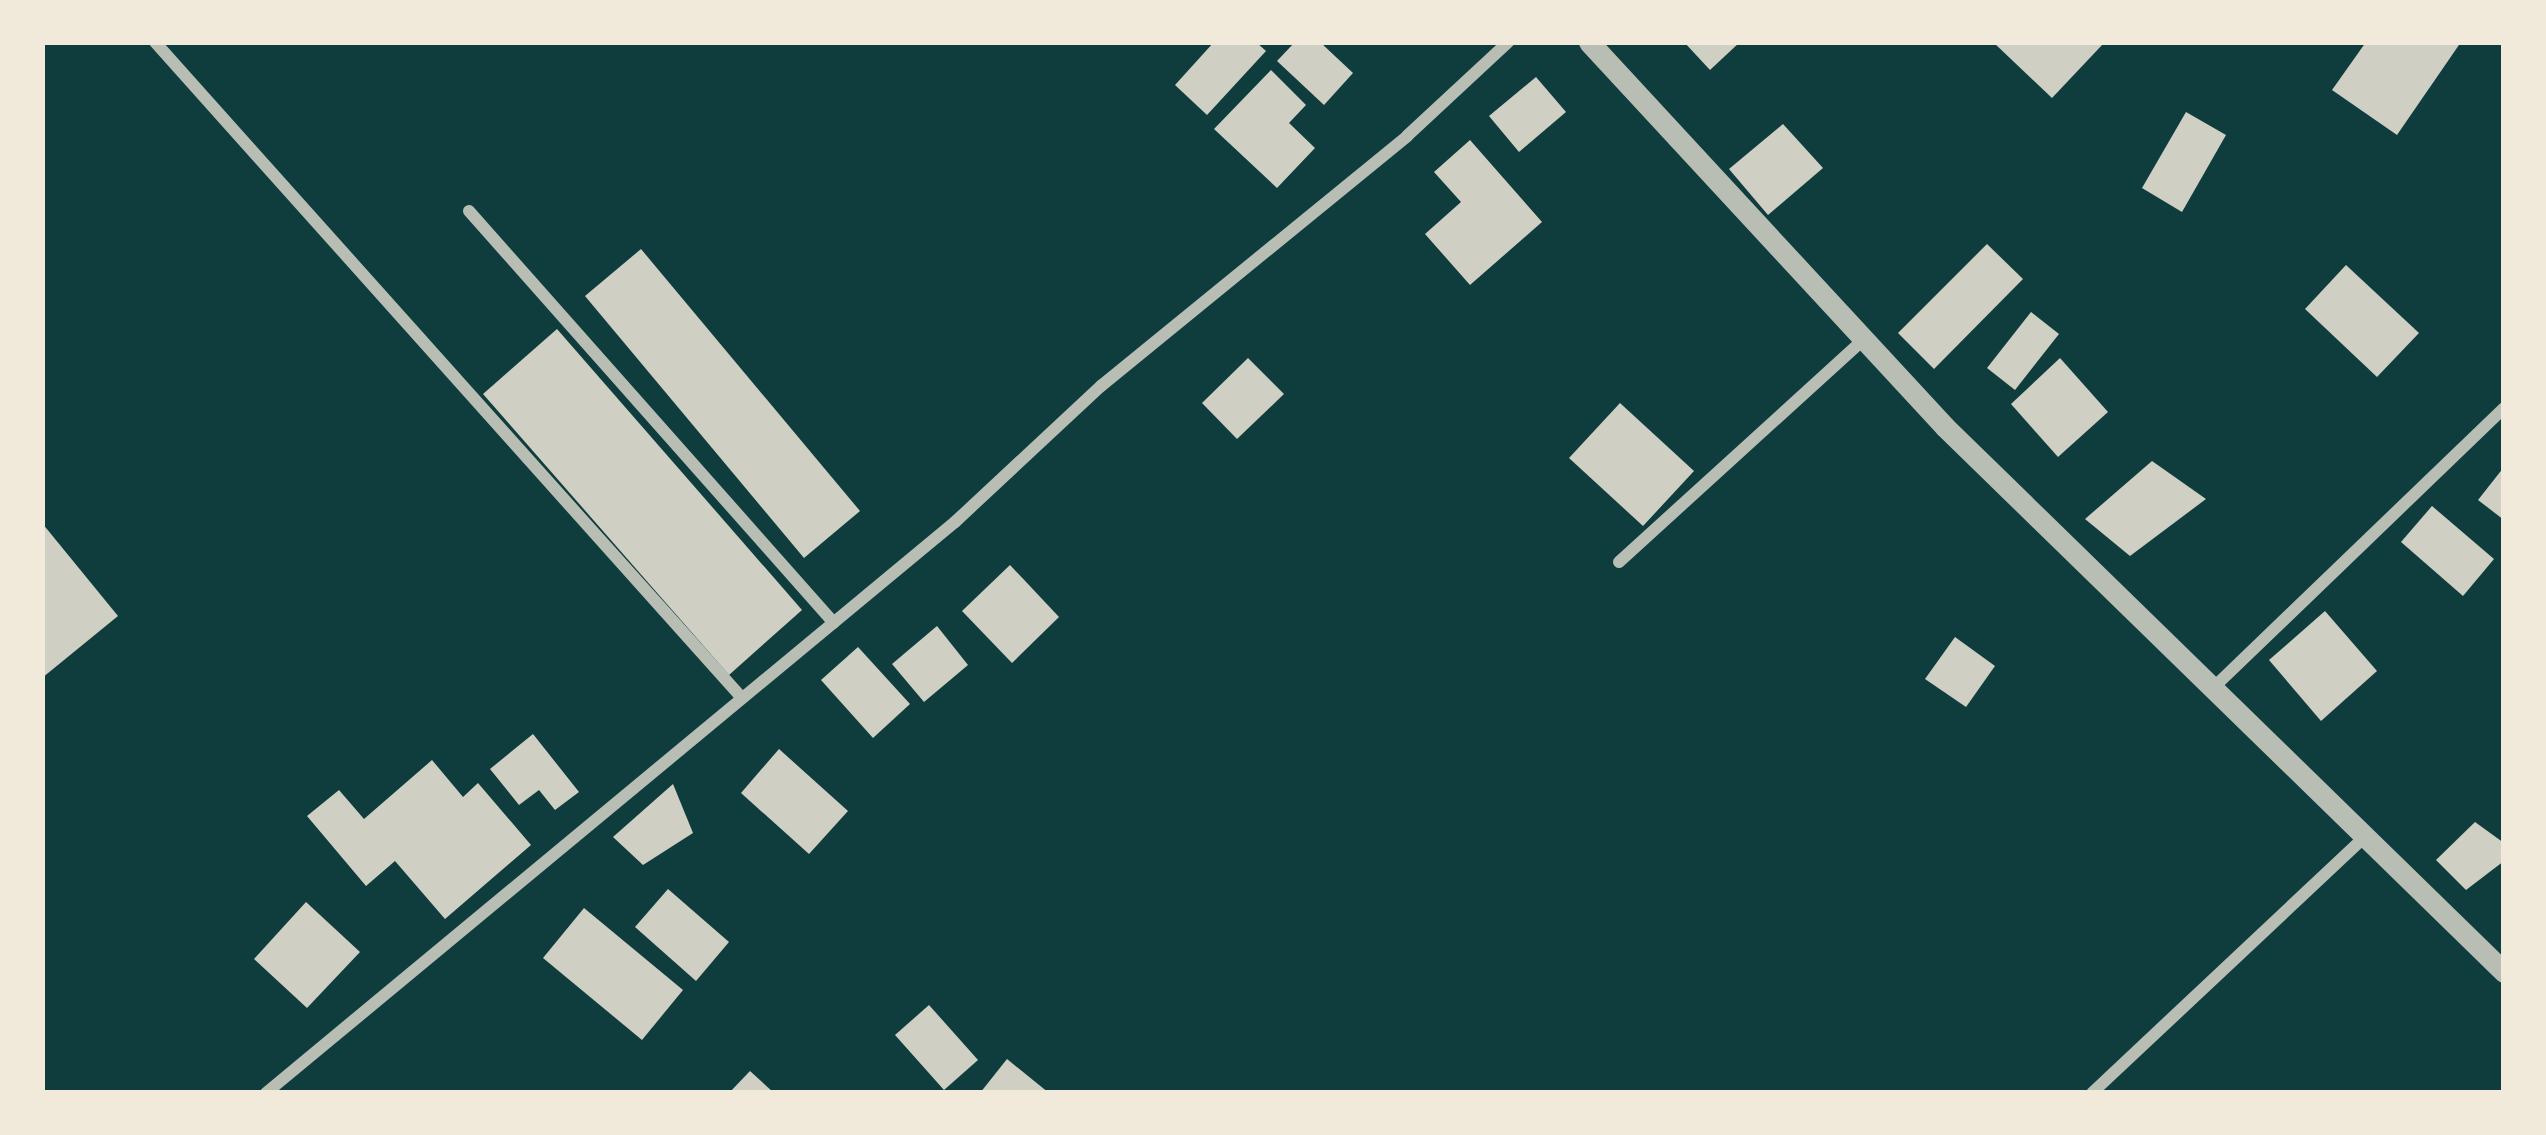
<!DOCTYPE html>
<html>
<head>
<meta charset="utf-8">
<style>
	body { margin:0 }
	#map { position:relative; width:2546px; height:1135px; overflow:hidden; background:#0f3d3e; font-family:Lora,serif }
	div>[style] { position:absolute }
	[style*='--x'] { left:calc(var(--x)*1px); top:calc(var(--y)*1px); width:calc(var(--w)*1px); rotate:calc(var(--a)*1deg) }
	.building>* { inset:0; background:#cfcfc3 }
	.minor>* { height:12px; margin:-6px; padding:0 6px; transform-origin:6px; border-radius:6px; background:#b8beb3 }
	.tertiary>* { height:21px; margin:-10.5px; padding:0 10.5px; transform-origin:10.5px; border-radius:10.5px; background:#b8beb3 }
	span { translate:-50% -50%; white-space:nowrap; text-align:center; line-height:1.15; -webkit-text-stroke:12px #f1e9da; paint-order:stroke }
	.frame { position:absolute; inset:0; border:45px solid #f1e9da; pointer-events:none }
</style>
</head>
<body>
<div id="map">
	<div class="building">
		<div style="clip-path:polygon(1214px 42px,1256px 42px,1266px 51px,1207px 115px,1175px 85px)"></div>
		<div style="clip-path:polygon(1295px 42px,1320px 42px,1353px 73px,1324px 105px,1277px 61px)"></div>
		<div style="clip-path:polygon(1684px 42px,1740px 42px,1710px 70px)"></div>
		<div style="clip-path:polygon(1993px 42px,2100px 42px,2103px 44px,2052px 98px)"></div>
		<div style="clip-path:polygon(2366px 42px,2461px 42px,2397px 135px,2332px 90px)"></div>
		<div style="clip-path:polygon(1271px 70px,1306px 105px,1289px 123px,1315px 148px,1277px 188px,1214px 129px)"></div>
		<div style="clip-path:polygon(1536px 77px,1566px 112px,1519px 152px,1489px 116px)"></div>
		<div style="clip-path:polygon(2186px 112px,2226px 135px,2182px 212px,2142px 188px)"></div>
		<div style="clip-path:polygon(1783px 124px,1823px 168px,1768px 215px,1729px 169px)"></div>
		<div style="clip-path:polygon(1470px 140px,1542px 222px,1470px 285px,1425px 234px,1461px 202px,1434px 172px)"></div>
		<div style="clip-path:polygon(1987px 244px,2023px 279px,1934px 369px,1898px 333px)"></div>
		<div style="clip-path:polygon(641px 249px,860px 511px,804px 558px,585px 296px)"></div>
		<div style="clip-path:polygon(2346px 265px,2419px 333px,2377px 377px,2305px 309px)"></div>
		<div style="clip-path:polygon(2031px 312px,2059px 334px,2015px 390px,1987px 368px)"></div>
		<div style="clip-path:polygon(557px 329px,802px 610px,729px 675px,483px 394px)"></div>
		<div style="clip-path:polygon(1248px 358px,1284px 394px,1237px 439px,1202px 403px)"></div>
		<div style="clip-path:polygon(2060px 358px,2108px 412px,2058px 457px,2011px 404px)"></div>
		<div style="clip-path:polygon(1620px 403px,1694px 471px,1643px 526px,1569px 458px)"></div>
		<div style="clip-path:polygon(2152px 461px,2206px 499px,2130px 556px,2085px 519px)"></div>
		<div style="clip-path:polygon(2504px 467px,2504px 520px,2478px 500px)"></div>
		<div style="clip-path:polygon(2432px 506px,2494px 559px,2463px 596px,2401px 542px)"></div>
		<div style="clip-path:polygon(42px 523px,118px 616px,42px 678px)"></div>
		<div style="clip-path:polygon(1010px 565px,1059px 617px,1012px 663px,962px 611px)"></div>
		<div style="clip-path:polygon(2325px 611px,2377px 671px,2321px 721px,2269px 660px)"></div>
		<div style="clip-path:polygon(937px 626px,968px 665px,924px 702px,892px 664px)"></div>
		<div style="clip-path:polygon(1955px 637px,1995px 666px,1966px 707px,1925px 679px)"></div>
		<div style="clip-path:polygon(858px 647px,910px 704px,873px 738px,821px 680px)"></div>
		<div style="clip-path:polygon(533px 734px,579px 792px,555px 810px,539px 790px,519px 805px,490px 769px)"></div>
		<div style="clip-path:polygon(779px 749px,848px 811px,809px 854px,741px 793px)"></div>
		<div style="clip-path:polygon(432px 760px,463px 797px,478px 783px,531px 845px,445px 919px,395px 861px,366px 886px,307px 816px,339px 790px,364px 819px)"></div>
		<div style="clip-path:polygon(673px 784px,693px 833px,643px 865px,613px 837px)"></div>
		<div style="clip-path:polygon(2475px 822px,2504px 843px,2504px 861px,2466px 890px,2436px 860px)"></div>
		<div style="clip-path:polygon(668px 889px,729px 942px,696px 981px,635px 927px)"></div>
		<div style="clip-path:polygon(306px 902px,360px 952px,307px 1008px,254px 959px)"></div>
		<div style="clip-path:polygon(584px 908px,683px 990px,642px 1040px,543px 958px)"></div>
		<div style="clip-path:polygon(929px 1005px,978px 1060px,944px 1090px,895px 1035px)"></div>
		<div style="clip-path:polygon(1007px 1059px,1049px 1093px,980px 1093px)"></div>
		<div style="clip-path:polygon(750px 1071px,774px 1093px,729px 1093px)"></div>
	</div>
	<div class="minor">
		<div style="--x:155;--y:42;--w:880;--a:48.18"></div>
		<div style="--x:469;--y:211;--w:550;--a:48.46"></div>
		<div style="--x:1619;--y:562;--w:331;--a:-42.3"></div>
		<div style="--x:2211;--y:690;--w:407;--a:-43.9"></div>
		<div style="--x:266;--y:1093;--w:895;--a:-39.65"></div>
		<div style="--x:955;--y:522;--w:200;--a:-43"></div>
		<div style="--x:1101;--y:386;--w:395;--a:-39.2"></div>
		<div style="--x:1407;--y:136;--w:138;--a:-42.9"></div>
		<div style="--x:2092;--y:1093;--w:369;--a:-43.2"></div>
	</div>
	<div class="tertiary">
		<div style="--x:1589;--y:42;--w:524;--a:47.24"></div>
		<div style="--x:1945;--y:427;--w:781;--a:44.27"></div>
	</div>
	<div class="frame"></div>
</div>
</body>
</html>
